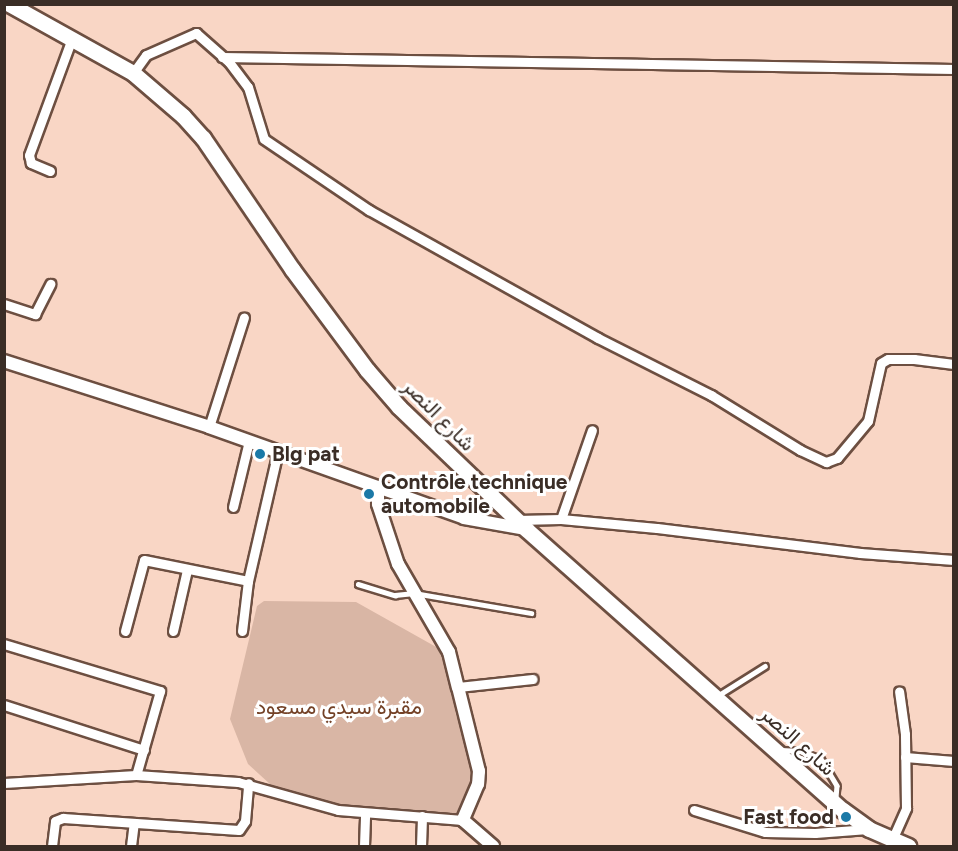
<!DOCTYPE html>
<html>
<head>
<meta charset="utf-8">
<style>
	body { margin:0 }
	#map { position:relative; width:958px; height:851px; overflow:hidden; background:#f9d6c5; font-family:Figtree,Vazirmatn,sans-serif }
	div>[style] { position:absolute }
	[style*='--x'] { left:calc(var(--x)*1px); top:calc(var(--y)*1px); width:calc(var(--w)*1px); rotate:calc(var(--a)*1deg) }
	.green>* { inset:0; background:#d9b6a5 }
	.roads { filter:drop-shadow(2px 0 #6d4f41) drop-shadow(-2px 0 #6d4f41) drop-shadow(0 2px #6d4f41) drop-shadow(0 -2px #6d4f41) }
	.service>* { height:4.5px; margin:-2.25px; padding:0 2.25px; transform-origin:2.25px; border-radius:2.25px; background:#fff }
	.minor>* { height:9px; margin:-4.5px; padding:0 4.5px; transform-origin:4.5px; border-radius:4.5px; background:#fff }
	.tertiary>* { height:12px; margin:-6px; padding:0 6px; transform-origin:6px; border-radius:6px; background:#fff }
	.primary>* { height:15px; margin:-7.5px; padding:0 7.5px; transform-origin:7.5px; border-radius:7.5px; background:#fff }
	.dots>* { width:16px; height:16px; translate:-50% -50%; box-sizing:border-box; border:3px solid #fff; border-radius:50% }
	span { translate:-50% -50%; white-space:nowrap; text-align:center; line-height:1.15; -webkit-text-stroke:6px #fff; paint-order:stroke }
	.street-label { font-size:21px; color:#3a2d26 }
	.poi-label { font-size:21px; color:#3a2d26; font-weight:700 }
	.left { translate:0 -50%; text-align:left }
	.right { translate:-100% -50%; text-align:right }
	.park-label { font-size:21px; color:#734126 }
	.frame { position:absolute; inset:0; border:6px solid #3a2d26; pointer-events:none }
</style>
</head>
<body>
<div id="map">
	<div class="green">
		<div style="clip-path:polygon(264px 601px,356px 602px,438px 648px,450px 681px,456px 715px,470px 746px,477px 778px,465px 807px,450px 819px,372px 816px,282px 795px,248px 764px,230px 719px,257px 606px)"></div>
	</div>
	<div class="roads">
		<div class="service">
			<div style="--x:358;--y:584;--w:39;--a:17"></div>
			<div style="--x:395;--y:595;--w:19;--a:-6"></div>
			<div style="--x:414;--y:593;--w:119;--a:9.7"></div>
			<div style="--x:719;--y:695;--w:54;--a:-32.2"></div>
			<div style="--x:781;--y:750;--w:19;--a:3"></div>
			<div style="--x:800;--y:751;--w:22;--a:21"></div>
			<div style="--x:821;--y:759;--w:31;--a:59"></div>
			<div style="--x:837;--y:786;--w:11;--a:95"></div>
		</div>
		<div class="minor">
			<div style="--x:222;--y:57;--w:732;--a:0.94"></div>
			<div style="--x:133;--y:73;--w:22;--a:-54"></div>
			<div style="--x:146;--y:55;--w:55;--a:-23.7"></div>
			<div style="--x:196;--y:33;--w:44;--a:41.3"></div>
			<div style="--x:229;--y:62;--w:31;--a:53"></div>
			<div style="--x:248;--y:87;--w:54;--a:72.9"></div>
			<div style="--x:264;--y:139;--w:127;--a:34.1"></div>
			<div style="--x:369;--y:210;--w:262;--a:29.2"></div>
			<div style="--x:598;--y:338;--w:127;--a:26.8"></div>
			<div style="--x:711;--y:395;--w:105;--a:31.7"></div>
			<div style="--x:800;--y:450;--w:29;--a:25"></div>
			<div style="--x:826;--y:462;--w:12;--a:-20"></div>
			<div style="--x:837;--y:458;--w:48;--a:-50"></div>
			<div style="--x:868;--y:421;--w:59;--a:-77.4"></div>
			<div style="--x:881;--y:363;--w:8;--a:-30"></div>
			<div style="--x:888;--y:359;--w:26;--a:0"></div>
			<div style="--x:914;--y:359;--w:40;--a:7.1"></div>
			<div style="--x:50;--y:171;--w:21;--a:-157"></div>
			<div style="--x:31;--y:163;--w:8;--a:-104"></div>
			<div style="--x:29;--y:155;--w:125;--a:-69.8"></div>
			<div style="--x:4;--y:304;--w:33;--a:18"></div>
			<div style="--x:35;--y:314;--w:34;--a:-63"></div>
			<div style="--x:209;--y:427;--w:115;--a:-72.3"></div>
			<div style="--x:233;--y:507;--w:68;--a:-76.4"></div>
			<div style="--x:561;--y:519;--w:94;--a:-70.8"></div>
			<div style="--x:517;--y:520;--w:44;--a:-1.3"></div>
			<div style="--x:561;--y:519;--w:96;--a:5.4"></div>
			<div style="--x:657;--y:528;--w:205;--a:7"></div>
			<div style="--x:860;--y:553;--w:94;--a:4.3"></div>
			<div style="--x:125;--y:631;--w:73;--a:-75"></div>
			<div style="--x:144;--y:560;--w:106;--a:11.4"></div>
			<div style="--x:173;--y:631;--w:63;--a:-77.1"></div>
			<div style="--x:242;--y:631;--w:50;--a:-83.2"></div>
			<div style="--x:248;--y:581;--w:133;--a:-77"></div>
			<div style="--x:4;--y:644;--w:163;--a:16.8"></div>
			<div style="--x:160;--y:691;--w:87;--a:105.9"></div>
			<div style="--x:458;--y:687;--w:75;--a:-6.1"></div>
			<div style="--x:4;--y:705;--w:147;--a:17.8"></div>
			<div style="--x:905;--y:757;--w:49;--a:4.7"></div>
			<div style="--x:4;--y:783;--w:132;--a:-3.5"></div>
			<div style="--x:136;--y:775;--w:102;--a:3.9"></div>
			<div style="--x:238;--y:782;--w:104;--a:15.6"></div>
			<div style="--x:338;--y:810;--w:125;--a:4.6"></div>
			<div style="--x:694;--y:810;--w:74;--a:17.2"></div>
			<div style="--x:765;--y:832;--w:50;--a:1.1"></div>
			<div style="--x:815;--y:833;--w:53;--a:-4.3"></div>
			<div style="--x:892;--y:840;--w:35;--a:-66"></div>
			<div style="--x:906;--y:808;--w:74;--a:-90.8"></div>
			<div style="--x:905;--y:734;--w:43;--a:-97.9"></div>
			<div style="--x:52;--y:846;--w:25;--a:-83"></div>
			<div style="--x:55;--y:821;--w:9;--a:-21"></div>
			<div style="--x:63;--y:818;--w:176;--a:3.9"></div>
			<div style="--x:239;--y:830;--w:11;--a:-56"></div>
			<div style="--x:245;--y:821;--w:38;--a:-85"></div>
			<div style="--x:131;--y:846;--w:23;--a:-83"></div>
			<div style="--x:364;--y:846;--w:33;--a:-88"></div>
			<div style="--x:421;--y:846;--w:30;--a:-88"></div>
		</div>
		<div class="tertiary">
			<div style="--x:4;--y:361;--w:215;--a:17.8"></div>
			<div style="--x:209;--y:427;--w:271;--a:19.6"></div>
			<div style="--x:464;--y:518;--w:63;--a:10.1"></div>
			<div style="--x:378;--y:489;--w:15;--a:90"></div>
			<div style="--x:378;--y:504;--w:63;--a:71.6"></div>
			<div style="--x:398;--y:564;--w:102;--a:59.9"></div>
			<div style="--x:449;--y:652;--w:36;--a:76"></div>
			<div style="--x:458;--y:687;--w:87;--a:76"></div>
			<div style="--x:479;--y:771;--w:13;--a:94"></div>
			<div style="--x:478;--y:784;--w:39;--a:113"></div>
			<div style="--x:463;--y:820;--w:40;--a:41"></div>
		</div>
		<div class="primary">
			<div style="--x:9;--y:4;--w:142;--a:29.1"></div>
			<div style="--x:133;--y:73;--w:66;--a:40.7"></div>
			<div style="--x:183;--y:116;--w:30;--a:48"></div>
			<div style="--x:203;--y:138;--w:158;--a:55.8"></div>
			<div style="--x:292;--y:269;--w:126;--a:53.4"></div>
			<div style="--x:367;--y:370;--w:49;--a:49.1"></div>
			<div style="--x:399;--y:407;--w:176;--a:43.8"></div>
			<div style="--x:526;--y:529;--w:424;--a:41.6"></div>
			<div style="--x:843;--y:810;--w:32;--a:36"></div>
			<div style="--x:869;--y:829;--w:43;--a:23.6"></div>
		</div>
	</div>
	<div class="dots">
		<div style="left:260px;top:454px;background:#1b79a7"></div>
		<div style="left:369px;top:494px;background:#1b79a7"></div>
		<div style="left:846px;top:817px;background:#1b79a7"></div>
	</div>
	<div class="street-label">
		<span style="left:439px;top:415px;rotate:45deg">شارع النصر</span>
		<span style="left:798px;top:741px;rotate:42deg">شارع النصر</span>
	</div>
	<div class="poi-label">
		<span class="left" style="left:272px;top:454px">Blg pat</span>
		<span class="left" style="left:381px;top:494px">Contrôle technique<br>automobile</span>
		<span class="right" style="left:834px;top:817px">Fast food</span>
	</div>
	<div class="park-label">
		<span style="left:339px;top:707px">مقبرة سيدي مسعود</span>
	</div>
	<div class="frame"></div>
</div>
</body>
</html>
